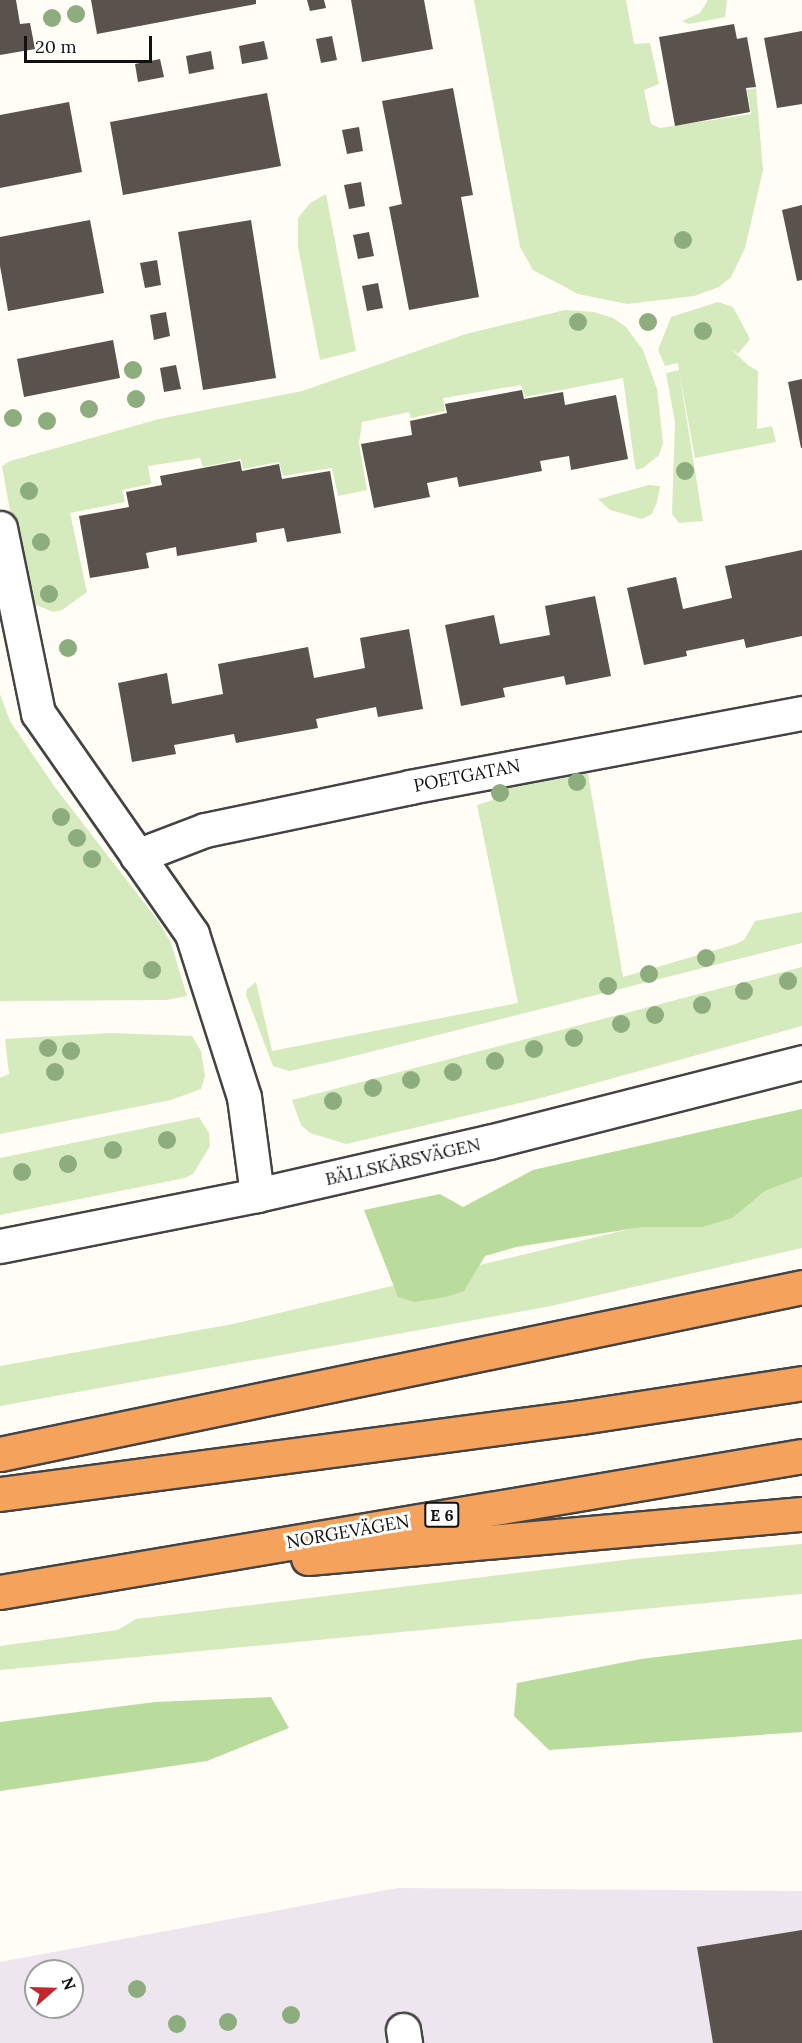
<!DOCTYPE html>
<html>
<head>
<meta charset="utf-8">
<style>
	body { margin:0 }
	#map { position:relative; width:802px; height:2043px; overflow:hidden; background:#fffdf5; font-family:Lora,serif }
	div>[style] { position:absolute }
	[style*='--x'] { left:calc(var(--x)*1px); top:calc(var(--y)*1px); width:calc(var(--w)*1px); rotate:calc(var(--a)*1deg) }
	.industrial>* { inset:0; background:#eee6ef }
	.green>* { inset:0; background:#d5ebbd }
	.forest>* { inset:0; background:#b9dc9c }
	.building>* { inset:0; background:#5a524d }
	.roads { filter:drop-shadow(2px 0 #444) drop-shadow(-2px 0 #444) drop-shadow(0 2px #444) drop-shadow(0 -2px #444) }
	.minor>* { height:33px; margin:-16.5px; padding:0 16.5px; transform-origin:16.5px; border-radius:16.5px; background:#fff }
	.tertiary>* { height:33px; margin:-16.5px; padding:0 16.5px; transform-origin:16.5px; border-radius:16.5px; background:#fff }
	.motorway>* { height:33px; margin:-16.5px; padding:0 16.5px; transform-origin:16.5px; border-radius:16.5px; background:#f5a25d }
	.trees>* { width:18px; height:18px; margin:-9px; border-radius:50%; background:#8dad7f }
	span { translate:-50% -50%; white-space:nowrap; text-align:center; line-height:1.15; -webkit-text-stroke:6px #fff; paint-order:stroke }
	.shield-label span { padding:2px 4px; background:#fff; border:2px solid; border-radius:4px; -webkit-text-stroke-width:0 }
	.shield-label { font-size:16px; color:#111; font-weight:700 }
	.street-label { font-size:18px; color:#111 }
	.north { position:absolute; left:24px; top:1959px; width:60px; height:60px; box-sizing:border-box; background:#fff; border:2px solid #a0a0a0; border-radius:50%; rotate:70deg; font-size:16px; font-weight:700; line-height:24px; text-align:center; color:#111 }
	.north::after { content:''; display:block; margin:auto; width:21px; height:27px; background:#c4262e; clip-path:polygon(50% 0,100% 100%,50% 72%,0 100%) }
	.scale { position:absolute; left:24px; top:36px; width:128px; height:27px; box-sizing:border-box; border:3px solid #111; border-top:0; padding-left:8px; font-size:18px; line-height:21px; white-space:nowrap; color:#111; -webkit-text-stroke:4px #fff; paint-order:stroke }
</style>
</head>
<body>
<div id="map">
	<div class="industrial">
		<div style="clip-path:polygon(evenodd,397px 1888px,802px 1891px,802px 2043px,0 2043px,0 1962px,397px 1888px,36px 1971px,72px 1971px,72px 2007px,36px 2007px,36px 1971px)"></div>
	</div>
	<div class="green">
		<div style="clip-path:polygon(474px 0,626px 0,634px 44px,650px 43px,659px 84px,644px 90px,651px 124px,660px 128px,751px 114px,747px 90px,756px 88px,763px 170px,745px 248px,731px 277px,719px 287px,694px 296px,627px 304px,578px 294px,533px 270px,520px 247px)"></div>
		<div style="clip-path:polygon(708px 0,727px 0,725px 17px,689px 24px,682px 21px,700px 13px)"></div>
		<div style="clip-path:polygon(326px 194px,356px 351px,320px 360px,298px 247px,298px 218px,310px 203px)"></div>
		<div style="clip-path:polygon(718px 302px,733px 307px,750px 339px,738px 354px,733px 349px,736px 354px,749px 366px,758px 371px,757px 429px,772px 426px,776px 442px,695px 458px,679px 371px,703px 521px,679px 523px,672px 514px,675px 422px,666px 373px,679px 370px,678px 363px,665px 366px,658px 350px,671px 317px)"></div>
		<div style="clip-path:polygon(565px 310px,594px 312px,613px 318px,626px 327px,643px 350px,657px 389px,663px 443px,659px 455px,643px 468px,636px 470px,634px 460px,623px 378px,525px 397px,521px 385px,443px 398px,445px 411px,411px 418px,409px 412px,362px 422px,359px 443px,367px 490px,338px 496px,332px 468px,283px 476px,279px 462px,243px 469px,241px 459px,203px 467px,200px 458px,148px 466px,151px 484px,122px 490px,125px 502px,70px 513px,87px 592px,62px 610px,53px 612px,32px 603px,24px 590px,2px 466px,10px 461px,159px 419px,302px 391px,466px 334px)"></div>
		<div style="clip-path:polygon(649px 485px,660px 486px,657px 502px,652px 514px,642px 519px,610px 510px,598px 499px)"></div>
		<div style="clip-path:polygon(0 694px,10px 721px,54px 786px,159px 922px,171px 943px,187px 996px,167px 1000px,0 1001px)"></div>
		<div style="clip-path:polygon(587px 768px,623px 977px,736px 944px,744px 940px,755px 921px,802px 912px,802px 943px,338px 1060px,289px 1071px,273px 1066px,246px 995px,247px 989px,256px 982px,272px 1051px,518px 1003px,477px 805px,496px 799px,495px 786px)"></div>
		<div style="clip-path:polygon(802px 967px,802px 1026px,541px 1098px,346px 1144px,310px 1133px,301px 1125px,292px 1100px)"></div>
		<div style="clip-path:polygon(110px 1033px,192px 1036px,201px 1051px,205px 1076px,201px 1089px,171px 1100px,0 1134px,0 1078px,9px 1074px,5px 1039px)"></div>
		<div style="clip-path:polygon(199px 1117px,209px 1133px,210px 1146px,193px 1174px,185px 1178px,0 1215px,0 1158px)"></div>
		<div style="clip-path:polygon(802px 1177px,802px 1248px,551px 1306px,0 1406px,0 1366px,233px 1324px,755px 1199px,765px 1191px)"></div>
		<div style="clip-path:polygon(802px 1544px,802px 1594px,0 1670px,0 1646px,118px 1630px,136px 1619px,641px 1558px)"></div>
	</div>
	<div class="forest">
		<div style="clip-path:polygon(802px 1109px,802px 1177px,765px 1191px,732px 1218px,702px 1227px,642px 1227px,516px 1247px,485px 1256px,464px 1291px,446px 1297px,414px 1302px,398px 1297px,364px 1210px,440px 1194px,463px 1207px,533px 1170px)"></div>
		<div style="clip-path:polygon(802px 1639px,802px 1732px,549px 1750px,514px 1716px,517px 1683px,641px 1659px)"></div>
		<div style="clip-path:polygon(271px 1697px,289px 1728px,207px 1761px,0 1791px,0 1722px,155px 1702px)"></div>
	</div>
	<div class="building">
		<div style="clip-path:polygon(0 0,16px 0,20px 24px,30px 23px,35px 49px,0 55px)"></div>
		<div style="clip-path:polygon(91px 0,256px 0,256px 4px,97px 34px)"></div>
		<div style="clip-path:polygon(307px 0,324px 0,326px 8px,310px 11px)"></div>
		<div style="clip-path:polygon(351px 0,424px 0,433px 49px,362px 62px)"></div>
		<div style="clip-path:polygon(734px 24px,737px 39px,747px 37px,756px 87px,746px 88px,750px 112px,675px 126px,659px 37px)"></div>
		<div style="clip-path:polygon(802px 31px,802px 104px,777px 108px,764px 38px)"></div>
		<div style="clip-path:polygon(332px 36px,337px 60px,321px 63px,316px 39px)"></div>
		<div style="clip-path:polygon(264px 41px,268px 59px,242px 64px,239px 46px)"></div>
		<div style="clip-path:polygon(211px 51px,214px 69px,189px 74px,186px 56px)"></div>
		<div style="clip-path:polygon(160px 59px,164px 77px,138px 82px,135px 64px)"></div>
		<div style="clip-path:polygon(453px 88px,473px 195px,461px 197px,479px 297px,409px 310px,389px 207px,402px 204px,382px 101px)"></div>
		<div style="clip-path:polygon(267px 93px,281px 166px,123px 195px,110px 122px)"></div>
		<div style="clip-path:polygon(69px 102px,82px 172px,0 188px,0 115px)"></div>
		<div style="clip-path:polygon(359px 127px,363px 151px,347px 154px,342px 130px)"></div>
		<div style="clip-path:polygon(361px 182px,365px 206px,349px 209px,344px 185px)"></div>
		<div style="clip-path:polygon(802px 205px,802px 280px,797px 281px,782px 210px)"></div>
		<div style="clip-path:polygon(90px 220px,104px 293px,8px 311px,0 266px,0 237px)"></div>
		<div style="clip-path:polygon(251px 220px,276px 378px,203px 390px,178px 232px)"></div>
		<div style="clip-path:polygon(369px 232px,374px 256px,358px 259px,353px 235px)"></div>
		<div style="clip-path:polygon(157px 260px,161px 285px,145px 288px,140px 263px)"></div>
		<div style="clip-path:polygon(378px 283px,383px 308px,367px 311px,362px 286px)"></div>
		<div style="clip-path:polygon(166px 312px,170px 336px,154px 340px,150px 315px)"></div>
		<div style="clip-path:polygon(113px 340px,120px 378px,24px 397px,17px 359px)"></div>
		<div style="clip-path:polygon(176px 365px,181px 389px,164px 392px,160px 368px)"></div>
		<div style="clip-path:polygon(802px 379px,802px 448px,801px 448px,788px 382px)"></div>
		<div style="clip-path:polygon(522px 390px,524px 399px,563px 392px,565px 405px,616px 395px,628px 459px,571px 470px,569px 456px,540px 461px,542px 471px,459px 487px,457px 477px,427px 483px,430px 497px,374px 508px,361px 444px,412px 435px,410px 421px,447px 413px,445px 404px)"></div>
		<div style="clip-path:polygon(240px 461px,242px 471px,279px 464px,282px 479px,330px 471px,341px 533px,287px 542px,284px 528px,256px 533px,257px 542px,177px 556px,176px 547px,146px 553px,149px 568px,90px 578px,79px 516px,129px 507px,126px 492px,162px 485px,160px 476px)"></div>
		<div style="clip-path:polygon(802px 550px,802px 636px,746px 648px,744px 639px,686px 651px,687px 656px,644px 665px,627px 588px,676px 577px,683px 609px,732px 598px,725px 566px)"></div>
		<div style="clip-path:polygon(595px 596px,611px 676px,566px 685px,564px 676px,503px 688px,505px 697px,461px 706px,445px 625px,494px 615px,500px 644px,550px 635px,545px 606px)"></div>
		<div style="clip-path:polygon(409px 629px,423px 709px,378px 717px,376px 707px,316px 719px,318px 728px,236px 743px,234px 734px,174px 745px,176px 754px,132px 762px,118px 683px,167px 673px,172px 704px,223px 694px,218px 664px,308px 647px,314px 678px,365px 668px,360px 638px)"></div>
		<div style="clip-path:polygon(802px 1930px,802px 2043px,713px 2043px,697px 1947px)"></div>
	</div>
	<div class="roads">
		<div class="minor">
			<div style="--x:0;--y:528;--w:189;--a:78.4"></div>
			<div style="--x:38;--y:713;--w:269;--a:55.1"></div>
			<div style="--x:192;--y:934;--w:171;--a:72.3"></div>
			<div style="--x:244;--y:1097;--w:99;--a:82.4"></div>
			<div style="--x:137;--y:856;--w:73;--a:-20.9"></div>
			<div style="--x:205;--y:830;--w:209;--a:-11.8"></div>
			<div style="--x:410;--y:787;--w:399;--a:-10.7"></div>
			<div style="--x:403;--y:2030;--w:13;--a:81"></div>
		</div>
		<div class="tertiary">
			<div style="--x:0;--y:1246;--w:262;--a:-11.2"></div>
			<div style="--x:257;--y:1195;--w:238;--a:-12.9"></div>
			<div style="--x:489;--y:1142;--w:323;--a:-14.3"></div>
		</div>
		<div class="motorway">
			<div style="--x:0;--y:1454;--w:819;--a:-11.76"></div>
			<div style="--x:0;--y:1494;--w:586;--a:-7.55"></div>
			<div style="--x:581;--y:1417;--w:224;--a:-8.7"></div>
			<div style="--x:308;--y:1558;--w:496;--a:-5.1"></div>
			<div style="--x:0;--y:1592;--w:813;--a:-9.62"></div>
		</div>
	</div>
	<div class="trees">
		<div style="left:76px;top:14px"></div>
		<div style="left:52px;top:18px"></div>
		<div style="left:683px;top:240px"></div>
		<div style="left:578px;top:322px"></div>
		<div style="left:648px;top:322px"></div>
		<div style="left:703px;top:331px"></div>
		<div style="left:133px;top:370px"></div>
		<div style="left:136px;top:399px"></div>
		<div style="left:89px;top:409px"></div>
		<div style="left:13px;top:418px"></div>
		<div style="left:47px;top:421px"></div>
		<div style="left:685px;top:471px"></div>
		<div style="left:29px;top:491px"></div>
		<div style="left:41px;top:542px"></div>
		<div style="left:49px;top:594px"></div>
		<div style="left:68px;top:648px"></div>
		<div style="left:577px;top:782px"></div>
		<div style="left:500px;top:793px"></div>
		<div style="left:61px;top:817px"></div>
		<div style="left:77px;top:838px"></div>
		<div style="left:92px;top:859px"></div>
		<div style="left:706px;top:958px"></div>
		<div style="left:152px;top:970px"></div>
		<div style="left:649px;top:974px"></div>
		<div style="left:788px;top:981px"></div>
		<div style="left:608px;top:986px"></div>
		<div style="left:744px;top:991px"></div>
		<div style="left:702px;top:1005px"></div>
		<div style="left:655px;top:1015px"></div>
		<div style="left:621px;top:1024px"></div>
		<div style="left:574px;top:1038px"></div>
		<div style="left:48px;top:1048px"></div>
		<div style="left:534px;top:1049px"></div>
		<div style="left:71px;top:1051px"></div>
		<div style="left:495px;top:1061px"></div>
		<div style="left:55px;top:1072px"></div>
		<div style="left:453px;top:1072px"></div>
		<div style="left:411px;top:1080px"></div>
		<div style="left:373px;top:1088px"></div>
		<div style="left:333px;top:1101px"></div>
		<div style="left:167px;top:1140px"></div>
		<div style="left:113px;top:1150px"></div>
		<div style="left:68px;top:1164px"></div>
		<div style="left:22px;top:1172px"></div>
		<div style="left:137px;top:1989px"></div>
		<div style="left:291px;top:2015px"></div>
		<div style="left:228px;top:2022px"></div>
		<div style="left:177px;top:2024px"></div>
	</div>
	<div class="shield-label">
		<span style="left:442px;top:1515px">E 6</span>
	</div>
	<div class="street-label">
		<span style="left:467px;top:776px;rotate:-11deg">POETGATAN</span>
		<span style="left:403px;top:1162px;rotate:-13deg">BÄLLSKÄRSVÄGEN</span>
		<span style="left:348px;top:1532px;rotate:-10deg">NORGEVÄGEN</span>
	</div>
	<div class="north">N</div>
	<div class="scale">20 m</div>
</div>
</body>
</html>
